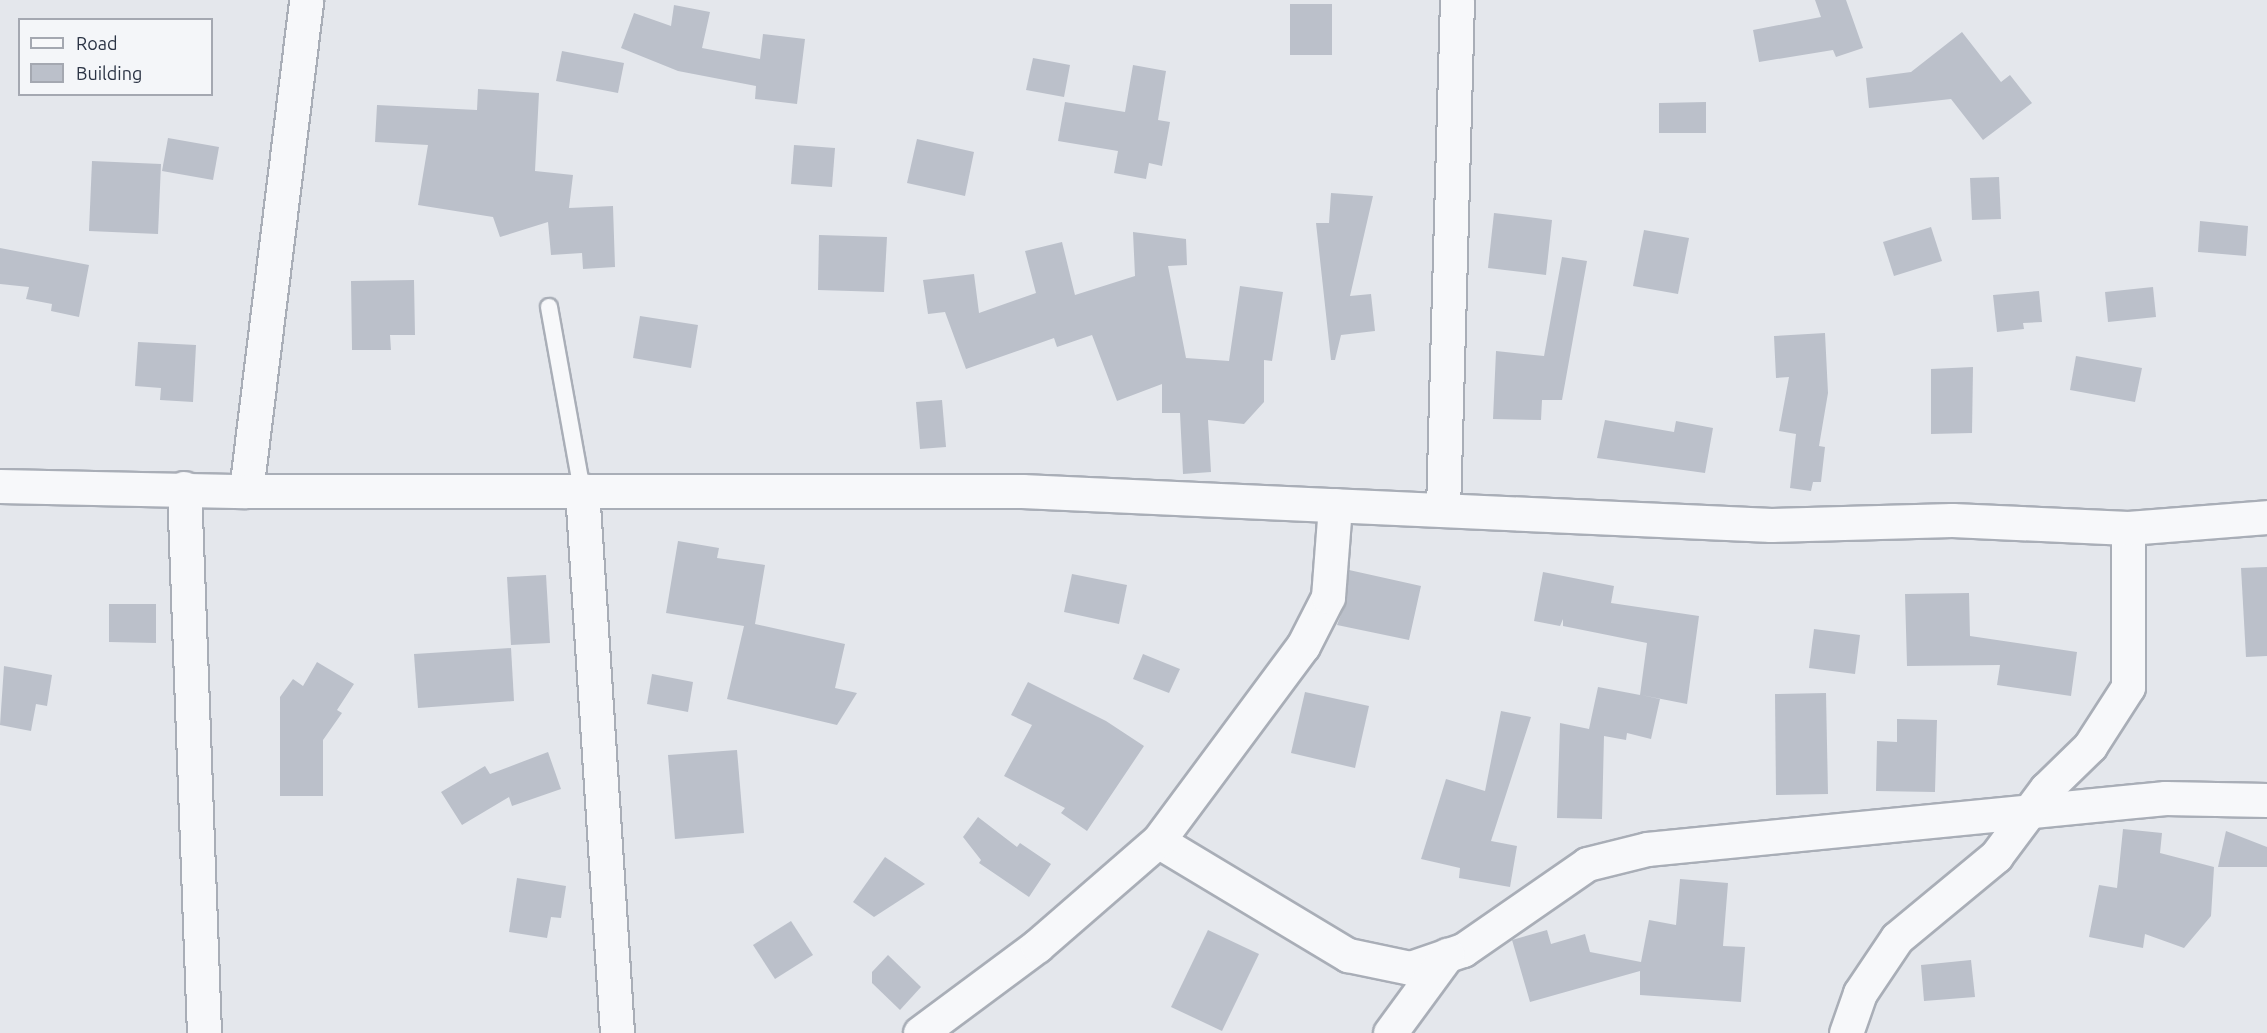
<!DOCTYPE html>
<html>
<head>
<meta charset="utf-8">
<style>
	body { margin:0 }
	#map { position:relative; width:2267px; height:1033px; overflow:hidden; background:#e4e7ec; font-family:Ubuntu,sans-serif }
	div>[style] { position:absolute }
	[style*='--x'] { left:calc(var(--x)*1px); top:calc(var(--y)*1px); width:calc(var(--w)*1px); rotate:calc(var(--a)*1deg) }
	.building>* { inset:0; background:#bbc0ca }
	.roads { filter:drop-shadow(2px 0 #a9aeb7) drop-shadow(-2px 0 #a9aeb7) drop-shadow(0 2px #a9aeb7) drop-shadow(0 -2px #a9aeb7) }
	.service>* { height:16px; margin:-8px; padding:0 8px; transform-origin:8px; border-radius:8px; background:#f7f8fa }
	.minor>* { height:33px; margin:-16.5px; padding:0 16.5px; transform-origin:16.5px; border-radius:16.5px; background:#f7f8fa }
	.tertiary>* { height:33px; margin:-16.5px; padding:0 16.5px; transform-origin:16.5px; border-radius:16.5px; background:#f7f8fa }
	span { translate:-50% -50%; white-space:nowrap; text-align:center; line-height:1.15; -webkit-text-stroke:5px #f4f6f9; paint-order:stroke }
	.legend { position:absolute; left:18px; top:18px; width:195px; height:78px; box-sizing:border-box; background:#f4f6f9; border:2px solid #a4a8b1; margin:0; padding:8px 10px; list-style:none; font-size:18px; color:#2b3445 }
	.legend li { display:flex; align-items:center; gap:12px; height:30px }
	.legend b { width:30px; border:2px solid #a4a8b1 }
</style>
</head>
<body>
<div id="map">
	<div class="building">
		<div style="clip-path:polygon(1815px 0,1846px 0,1863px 48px,1836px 57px,1833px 50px,1759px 62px,1753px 30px,1821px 17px)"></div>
		<div style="clip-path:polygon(1290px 4px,1332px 4px,1332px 55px,1290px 55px)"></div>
		<div style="clip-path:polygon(674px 5px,710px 12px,702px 48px,760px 59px,763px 34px,805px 39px,797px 104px,755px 99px,756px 86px,678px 71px,621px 48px,634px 13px,671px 26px)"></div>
		<div style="clip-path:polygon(1962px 32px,2001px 82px,2010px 75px,2032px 103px,1983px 140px,1951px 99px,1869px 108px,1866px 78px,1911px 72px)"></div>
		<div style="clip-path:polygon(562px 51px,624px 63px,618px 93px,556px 81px)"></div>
		<div style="clip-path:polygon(1033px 58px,1070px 65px,1064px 97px,1026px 90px)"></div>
		<div style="clip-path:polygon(1133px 65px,1166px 71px,1158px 120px,1170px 122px,1162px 166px,1149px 163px,1146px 179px,1114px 173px,1118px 151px,1058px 141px,1065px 102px,1125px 112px)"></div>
		<div style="clip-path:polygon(478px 89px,539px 93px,535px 171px,573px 175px,569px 208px,613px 206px,615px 267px,583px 269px,582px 253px,551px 255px,548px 222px,500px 237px,493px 217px,418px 205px,428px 145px,375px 142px,377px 105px,477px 110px)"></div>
		<div style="clip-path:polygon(1706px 102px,1706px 133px,1659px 133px,1659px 103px)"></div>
		<div style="clip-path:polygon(168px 138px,219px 147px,213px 180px,162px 171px)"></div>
		<div style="clip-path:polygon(917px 139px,974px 152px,965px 196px,907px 183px)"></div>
		<div style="clip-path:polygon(794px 145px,835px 148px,832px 187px,791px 184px)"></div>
		<div style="clip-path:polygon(92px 161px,161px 164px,158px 234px,89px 231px)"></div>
		<div style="clip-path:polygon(1999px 177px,2001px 219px,1972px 220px,1970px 178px)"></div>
		<div style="clip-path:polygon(1331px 193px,1373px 196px,1350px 296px,1371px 294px,1375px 331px,1341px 335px,1335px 360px,1331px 360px,1316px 223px,1329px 223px)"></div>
		<div style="clip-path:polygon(1494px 213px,1552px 220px,1546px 275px,1488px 268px)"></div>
		<div style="clip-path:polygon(2200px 221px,2248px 226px,2246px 256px,2198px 252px)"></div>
		<div style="clip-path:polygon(1931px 227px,1942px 261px,1894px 276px,1883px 242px)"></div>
		<div style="clip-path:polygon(1644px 230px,1689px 238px,1678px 294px,1633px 286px)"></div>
		<div style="clip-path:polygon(1133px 232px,1186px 239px,1187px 265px,1168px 266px,1186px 358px,1229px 361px,1240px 286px,1283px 292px,1272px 361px,1264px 360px,1264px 402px,1244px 424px,1208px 420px,1211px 472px,1183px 474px,1180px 413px,1162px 413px,1162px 384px,1117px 401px,1092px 335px,1057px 347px,1054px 338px,966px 369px,945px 312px,928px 314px,923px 280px,974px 274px,979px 313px,1036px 293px,1025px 251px,1062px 242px,1075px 295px,1135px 276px)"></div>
		<div style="clip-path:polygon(819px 235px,887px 237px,884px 292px,818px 290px)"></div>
		<div style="clip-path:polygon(0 248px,89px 265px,79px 317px,51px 311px,52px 304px,26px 299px,29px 287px,0 284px)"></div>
		<div style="clip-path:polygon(1562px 257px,1587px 261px,1562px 400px,1542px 400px,1541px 420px,1493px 419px,1496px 351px,1544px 356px)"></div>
		<div style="clip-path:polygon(414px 280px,415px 335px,390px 335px,391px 350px,352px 350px,351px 281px)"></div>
		<div style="clip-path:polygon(2153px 287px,2156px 317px,2108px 322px,2105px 292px)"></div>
		<div style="clip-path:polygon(2039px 291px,2042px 322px,2023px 323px,2024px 329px,1997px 332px,1993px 295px)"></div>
		<div style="clip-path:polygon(640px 316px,698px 325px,691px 368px,633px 358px)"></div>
		<div style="clip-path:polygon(1825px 333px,1828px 393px,1819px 446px,1825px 447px,1821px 482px,1813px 482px,1811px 491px,1790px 488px,1796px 434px,1779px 431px,1789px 377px,1776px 378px,1774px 336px)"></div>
		<div style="clip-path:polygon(138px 342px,196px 345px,193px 402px,160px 400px,161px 388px,135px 386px)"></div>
		<div style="clip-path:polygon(2076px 356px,2142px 368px,2135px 402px,2070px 390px)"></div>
		<div style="clip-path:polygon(1973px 367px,1972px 433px,1931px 434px,1931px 369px)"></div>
		<div style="clip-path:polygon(942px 400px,946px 447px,920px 449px,916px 402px)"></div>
		<div style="clip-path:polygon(1605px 420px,1674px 432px,1676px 421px,1713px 428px,1705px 473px,1597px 458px)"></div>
		<div style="clip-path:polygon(678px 541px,719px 548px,717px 558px,765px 565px,755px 624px,845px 644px,835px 688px,857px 693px,837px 725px,727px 699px,744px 626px,666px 613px)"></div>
		<div style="clip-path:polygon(2267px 567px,2267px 656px,2246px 657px,2241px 568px)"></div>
		<div style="clip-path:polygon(1349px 570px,1421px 586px,1409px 640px,1337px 625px,1347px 599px)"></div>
		<div style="clip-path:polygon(1543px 572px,1614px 586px,1611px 603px,1699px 616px,1687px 704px,1641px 695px,1660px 699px,1651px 739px,1627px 733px,1626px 740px,1604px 736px,1602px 819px,1557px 818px,1560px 723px,1589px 729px,1598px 687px,1640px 695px,1647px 643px,1563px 626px,1563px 619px,1560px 626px,1534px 621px)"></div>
		<div style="clip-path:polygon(1072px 574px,1127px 585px,1119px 624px,1064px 612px)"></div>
		<div style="clip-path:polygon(546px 575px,550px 643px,511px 645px,507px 577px)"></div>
		<div style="clip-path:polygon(1969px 593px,1970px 636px,2077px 652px,2071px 696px,1997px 685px,2000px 665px,1907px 666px,1905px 594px)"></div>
		<div style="clip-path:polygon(109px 604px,156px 604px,156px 643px,109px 642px)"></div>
		<div style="clip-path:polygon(1814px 629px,1860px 635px,1855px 674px,1809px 668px)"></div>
		<div style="clip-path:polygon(511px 648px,514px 701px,418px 708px,414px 654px)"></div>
		<div style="clip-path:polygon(1143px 654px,1180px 669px,1169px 693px,1133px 679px)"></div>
		<div style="clip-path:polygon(317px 662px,354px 684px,337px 710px,342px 713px,323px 740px,323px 796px,280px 796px,280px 697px,293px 679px,303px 686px)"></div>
		<div style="clip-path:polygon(4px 666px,52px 675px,47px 706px,36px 704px,31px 731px,0 725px)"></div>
		<div style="clip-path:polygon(652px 674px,693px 682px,688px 712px,647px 704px)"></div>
		<div style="clip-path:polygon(1028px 682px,1106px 721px,1144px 746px,1087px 831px,1061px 813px,1065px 808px,1004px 776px,1032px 725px,1011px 715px)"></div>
		<div style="clip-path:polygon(1305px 692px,1369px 706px,1355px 768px,1291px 753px)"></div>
		<div style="clip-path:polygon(1826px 693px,1828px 794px,1776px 795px,1775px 694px)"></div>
		<div style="clip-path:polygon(1501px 711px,1531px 717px,1491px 841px,1517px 846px,1510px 887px,1459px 878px,1460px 868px,1421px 859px,1446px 779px,1485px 791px)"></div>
		<div style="clip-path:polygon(1897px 719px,1937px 720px,1935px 792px,1876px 791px,1877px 741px,1897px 742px)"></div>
		<div style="clip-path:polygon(737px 750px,744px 833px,675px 839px,668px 755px)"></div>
		<div style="clip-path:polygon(548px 752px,561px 789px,512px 806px,509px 797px,462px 825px,441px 792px,485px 766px,490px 774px)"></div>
		<div style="clip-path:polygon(978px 817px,1017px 847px,1020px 843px,1051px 864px,1029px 897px,979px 863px,981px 860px,963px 837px)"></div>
		<div style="clip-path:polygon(2123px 829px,2162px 833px,2160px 853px,2214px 867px,2211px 916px,2184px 948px,2145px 934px,2143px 948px,2089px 937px,2099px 885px,2117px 888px)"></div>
		<div style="clip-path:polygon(2226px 831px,2267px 847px,2267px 867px,2218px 867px)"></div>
		<div style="clip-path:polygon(885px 857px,925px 884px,874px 917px,853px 902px)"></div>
		<div style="clip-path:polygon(517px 878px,566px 886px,561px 918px,551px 917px,547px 938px,509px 932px)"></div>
		<div style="clip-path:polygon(1680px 879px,1728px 883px,1723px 946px,1745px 947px,1741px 1002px,1640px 995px,1640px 971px,1530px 1002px,1512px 940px,1547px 930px,1551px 944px,1585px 934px,1590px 952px,1641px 962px,1649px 920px,1676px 925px)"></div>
		<div style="clip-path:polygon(791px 921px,813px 955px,775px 979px,753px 945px)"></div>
		<div style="clip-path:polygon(1208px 930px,1259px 954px,1222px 1031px,1171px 1007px)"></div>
		<div style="clip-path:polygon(888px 955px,921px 987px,900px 1010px,872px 983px,872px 972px)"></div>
		<div style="clip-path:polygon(1971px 960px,1975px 997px,1924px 1001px,1921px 965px)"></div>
	</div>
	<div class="roads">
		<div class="service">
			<div style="--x:549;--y:307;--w:186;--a:79.8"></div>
		</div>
		<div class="minor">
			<div style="--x:184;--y:488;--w:545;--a:87.9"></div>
			<div style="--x:582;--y:490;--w:544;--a:86.31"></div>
			<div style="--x:246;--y:491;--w:495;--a:-83"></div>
			<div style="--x:1443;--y:510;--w:510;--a:-88.43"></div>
			<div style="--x:1158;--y:841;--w:222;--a:31"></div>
			<div style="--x:1348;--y:955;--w:63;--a:11.8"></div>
			<div style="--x:1410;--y:968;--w:56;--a:-18.8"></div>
			<div style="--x:1463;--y:950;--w:151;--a:-34.7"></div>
			<div style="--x:1587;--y:864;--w:62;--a:-14"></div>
			<div style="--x:1647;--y:849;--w:521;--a:-5.62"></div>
			<div style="--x:2165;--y:798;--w:102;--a:1.1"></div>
			<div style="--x:920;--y:1033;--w:146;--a:-36.6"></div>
			<div style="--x:1037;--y:946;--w:160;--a:-41"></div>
			<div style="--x:1158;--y:841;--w:243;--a:-53.4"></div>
			<div style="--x:1303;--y:646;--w:55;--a:-63"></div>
			<div style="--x:1328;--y:597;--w:92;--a:-85.6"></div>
			<div style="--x:1390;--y:1033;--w:97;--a:-53.8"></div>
			<div style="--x:1846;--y:1033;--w:42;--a:-70.7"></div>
			<div style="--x:1860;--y:993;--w:66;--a:-56.1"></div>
			<div style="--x:1897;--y:938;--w:129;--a:-39.6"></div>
			<div style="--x:1996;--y:856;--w:84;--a:-53.3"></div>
			<div style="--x:2046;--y:789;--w:62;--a:-44.3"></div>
			<div style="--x:2090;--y:746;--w:70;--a:-57.2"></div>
			<div style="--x:2128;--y:687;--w:159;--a:-90"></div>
		</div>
		<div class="tertiary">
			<div style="--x:0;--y:486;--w:246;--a:1.2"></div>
			<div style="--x:246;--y:491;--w:776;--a:0"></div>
			<div style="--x:1022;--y:491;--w:750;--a:2.6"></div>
			<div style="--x:1771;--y:525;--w:181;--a:-1.6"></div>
			<div style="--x:1952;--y:520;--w:176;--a:2.6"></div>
			<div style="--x:2128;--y:528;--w:139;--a:-4.5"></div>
		</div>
	</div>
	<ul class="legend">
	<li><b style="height:8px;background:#f7f8fa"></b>Road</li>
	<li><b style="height:16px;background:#bbc0ca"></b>Building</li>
	</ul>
</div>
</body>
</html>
